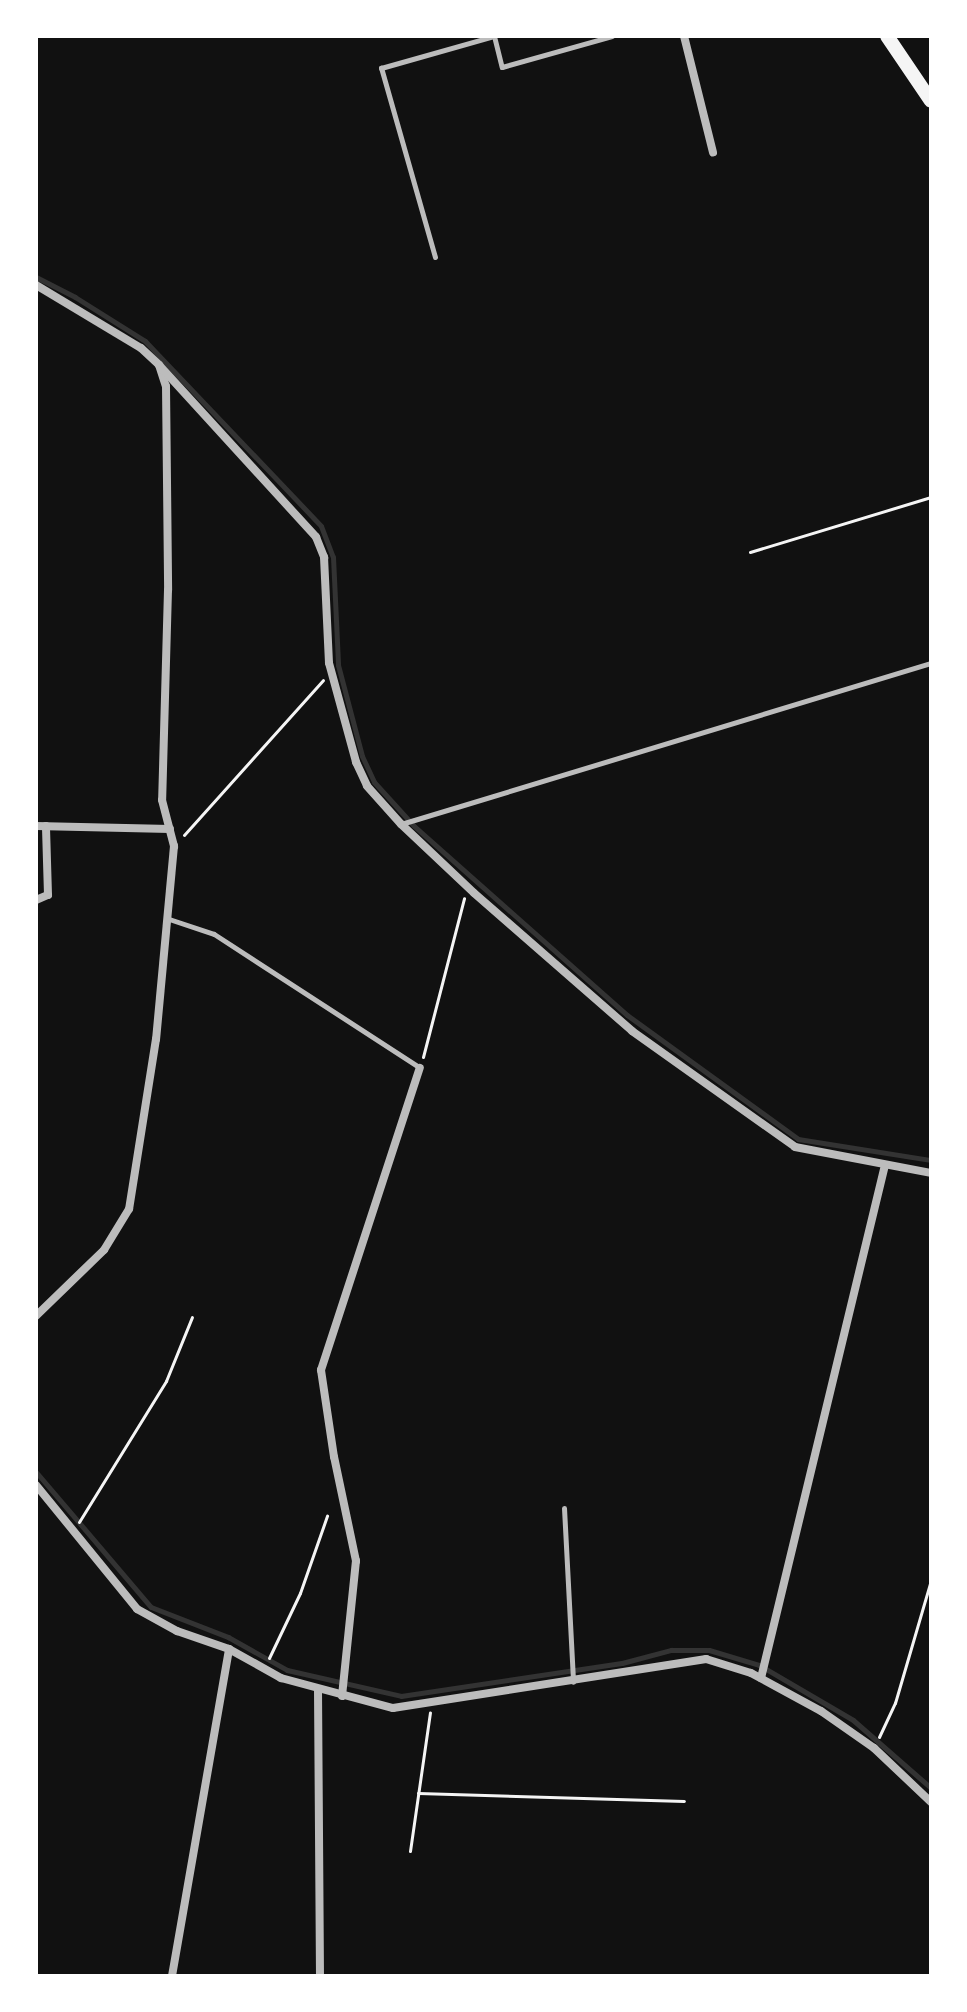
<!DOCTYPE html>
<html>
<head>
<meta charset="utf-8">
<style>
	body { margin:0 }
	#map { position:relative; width:967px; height:2012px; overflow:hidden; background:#111; font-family:"Crimson Pro",serif }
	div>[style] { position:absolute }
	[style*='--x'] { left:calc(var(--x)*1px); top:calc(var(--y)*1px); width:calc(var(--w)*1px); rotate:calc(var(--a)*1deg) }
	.stream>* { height:5px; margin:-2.5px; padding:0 2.5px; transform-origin:2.5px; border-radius:2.5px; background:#333 }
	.path>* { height:3px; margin:-1.5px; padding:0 1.5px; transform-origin:1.5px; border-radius:1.5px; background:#f5f5f5 }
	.service>* { height:5px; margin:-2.5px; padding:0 2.5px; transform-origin:2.5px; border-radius:2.5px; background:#bcbcbc }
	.minor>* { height:8px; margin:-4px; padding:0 4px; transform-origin:4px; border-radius:4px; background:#bcbcbc }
	.secondary>* { height:14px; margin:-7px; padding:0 7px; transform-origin:7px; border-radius:7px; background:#f5f5f5 }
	span { translate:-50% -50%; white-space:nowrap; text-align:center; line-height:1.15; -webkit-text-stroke:6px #fff; paint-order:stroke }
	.frame { position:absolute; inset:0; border:38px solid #fff; pointer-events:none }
</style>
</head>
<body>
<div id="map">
	<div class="stream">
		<div style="--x:36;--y:277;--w:44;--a:27.1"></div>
		<div style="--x:75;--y:297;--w:83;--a:32.2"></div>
		<div style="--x:145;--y:341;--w:255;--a:46.4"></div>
		<div style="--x:321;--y:526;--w:33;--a:69"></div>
		<div style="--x:333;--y:557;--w:108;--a:87.3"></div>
		<div style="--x:338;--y:665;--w:94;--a:75.2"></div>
		<div style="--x:362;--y:756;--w:29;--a:65"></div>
		<div style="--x:374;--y:782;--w:59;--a:47.7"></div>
		<div style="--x:414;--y:826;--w:285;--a:41.6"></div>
		<div style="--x:627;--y:1015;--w:211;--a:35.9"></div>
		<div style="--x:798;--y:1139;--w:135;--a:9"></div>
		<div style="--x:36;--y:1472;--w:177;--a:49.6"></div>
		<div style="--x:151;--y:1607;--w:83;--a:21.3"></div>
		<div style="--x:228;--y:1637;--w:68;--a:29.2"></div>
		<div style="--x:287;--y:1670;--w:117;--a:12.8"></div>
		<div style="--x:401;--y:1696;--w:223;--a:-8.5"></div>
		<div style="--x:622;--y:1663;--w:51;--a:-14.9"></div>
		<div style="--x:671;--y:1650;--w:38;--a:0"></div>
		<div style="--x:709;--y:1650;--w:52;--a:16.7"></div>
		<div style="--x:759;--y:1665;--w:109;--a:30.3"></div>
		<div style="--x:853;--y:1720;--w:103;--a:41.1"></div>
	</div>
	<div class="path">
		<div style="--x:750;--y:552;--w:189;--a:-16.9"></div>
		<div style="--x:184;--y:835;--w:208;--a:-48.1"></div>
		<div style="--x:423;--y:1057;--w:164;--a:-75.5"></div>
		<div style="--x:79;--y:1522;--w:166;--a:-58.3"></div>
		<div style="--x:166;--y:1381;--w:69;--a:-67.9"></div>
		<div style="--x:269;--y:1658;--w:72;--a:-64.5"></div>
		<div style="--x:300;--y:1593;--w:82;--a:-70.7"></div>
		<div style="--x:879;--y:1737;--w:38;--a:-65"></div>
		<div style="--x:895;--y:1703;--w:128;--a:-73.7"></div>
		<div style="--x:418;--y:1793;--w:266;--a:1.7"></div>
		<div style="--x:410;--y:1851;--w:140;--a:-81.8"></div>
	</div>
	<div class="service">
		<div style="--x:494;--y:36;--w:32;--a:76"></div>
		<div style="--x:502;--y:67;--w:114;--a:-15.7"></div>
		<div style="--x:435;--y:257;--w:197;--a:-105.9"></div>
		<div style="--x:381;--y:68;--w:117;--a:-15.8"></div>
		<div style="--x:401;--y:824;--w:554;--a:-16.9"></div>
		<div style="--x:169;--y:919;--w:47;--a:18.4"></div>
		<div style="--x:214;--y:934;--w:244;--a:33"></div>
		<div style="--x:564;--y:1508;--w:174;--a:87"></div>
	</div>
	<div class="minor">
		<div style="--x:684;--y:36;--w:120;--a:76"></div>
		<div style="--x:36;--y:285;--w:122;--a:31"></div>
		<div style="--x:141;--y:348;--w:25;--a:43"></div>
		<div style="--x:159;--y:365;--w:22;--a:72"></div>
		<div style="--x:166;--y:386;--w:204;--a:89.4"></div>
		<div style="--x:168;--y:590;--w:210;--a:91.6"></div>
		<div style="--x:162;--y:800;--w:48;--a:75.4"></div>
		<div style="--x:174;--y:846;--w:194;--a:95.3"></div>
		<div style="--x:156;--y:1039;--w:172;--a:99"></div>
		<div style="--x:129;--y:1209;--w:48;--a:121.4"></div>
		<div style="--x:104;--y:1250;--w:95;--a:135.9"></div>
		<div style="--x:159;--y:365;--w:233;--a:47.6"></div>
		<div style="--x:316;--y:537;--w:22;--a:68"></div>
		<div style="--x:324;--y:557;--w:106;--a:87.3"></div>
		<div style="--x:329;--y:663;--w:103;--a:74.7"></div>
		<div style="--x:356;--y:762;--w:26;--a:65"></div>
		<div style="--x:367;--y:786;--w:51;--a:48.2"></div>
		<div style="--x:401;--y:824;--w:100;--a:43.4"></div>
		<div style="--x:474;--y:893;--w:210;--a:41.1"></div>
		<div style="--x:632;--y:1031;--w:200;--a:35.4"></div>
		<div style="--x:795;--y:1147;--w:138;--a:10.8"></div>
		<div style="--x:36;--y:826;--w:134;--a:1.3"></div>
		<div style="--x:36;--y:900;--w:13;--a:-23"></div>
		<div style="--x:48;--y:895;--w:69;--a:-91.7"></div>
		<div style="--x:36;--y:1485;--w:160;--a:50.8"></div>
		<div style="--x:137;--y:1609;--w:46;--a:28.8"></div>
		<div style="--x:177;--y:1631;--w:55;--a:19.1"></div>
		<div style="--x:229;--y:1649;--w:60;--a:29.1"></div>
		<div style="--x:281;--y:1678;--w:116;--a:15"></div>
		<div style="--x:393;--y:1708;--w:317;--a:-8.9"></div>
		<div style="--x:706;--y:1659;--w:47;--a:17.3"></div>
		<div style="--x:751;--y:1673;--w:80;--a:28.5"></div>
		<div style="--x:821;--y:1711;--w:65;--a:34.9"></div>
		<div style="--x:874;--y:1748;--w:79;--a:43.5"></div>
		<div style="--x:761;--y:1678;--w:528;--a:-76.41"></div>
		<div style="--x:318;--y:1690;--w:286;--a:89.6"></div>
		<div style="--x:342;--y:1696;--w:136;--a:-84.1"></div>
		<div style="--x:356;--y:1561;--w:106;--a:-101.9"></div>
		<div style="--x:334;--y:1457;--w:88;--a:-98.5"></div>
		<div style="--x:321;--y:1370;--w:318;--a:-71.9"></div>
		<div style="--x:172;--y:1976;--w:332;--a:-80.1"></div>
	</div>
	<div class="secondary">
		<div style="--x:887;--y:36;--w:78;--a:55.9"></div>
	</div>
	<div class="frame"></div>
</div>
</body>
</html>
